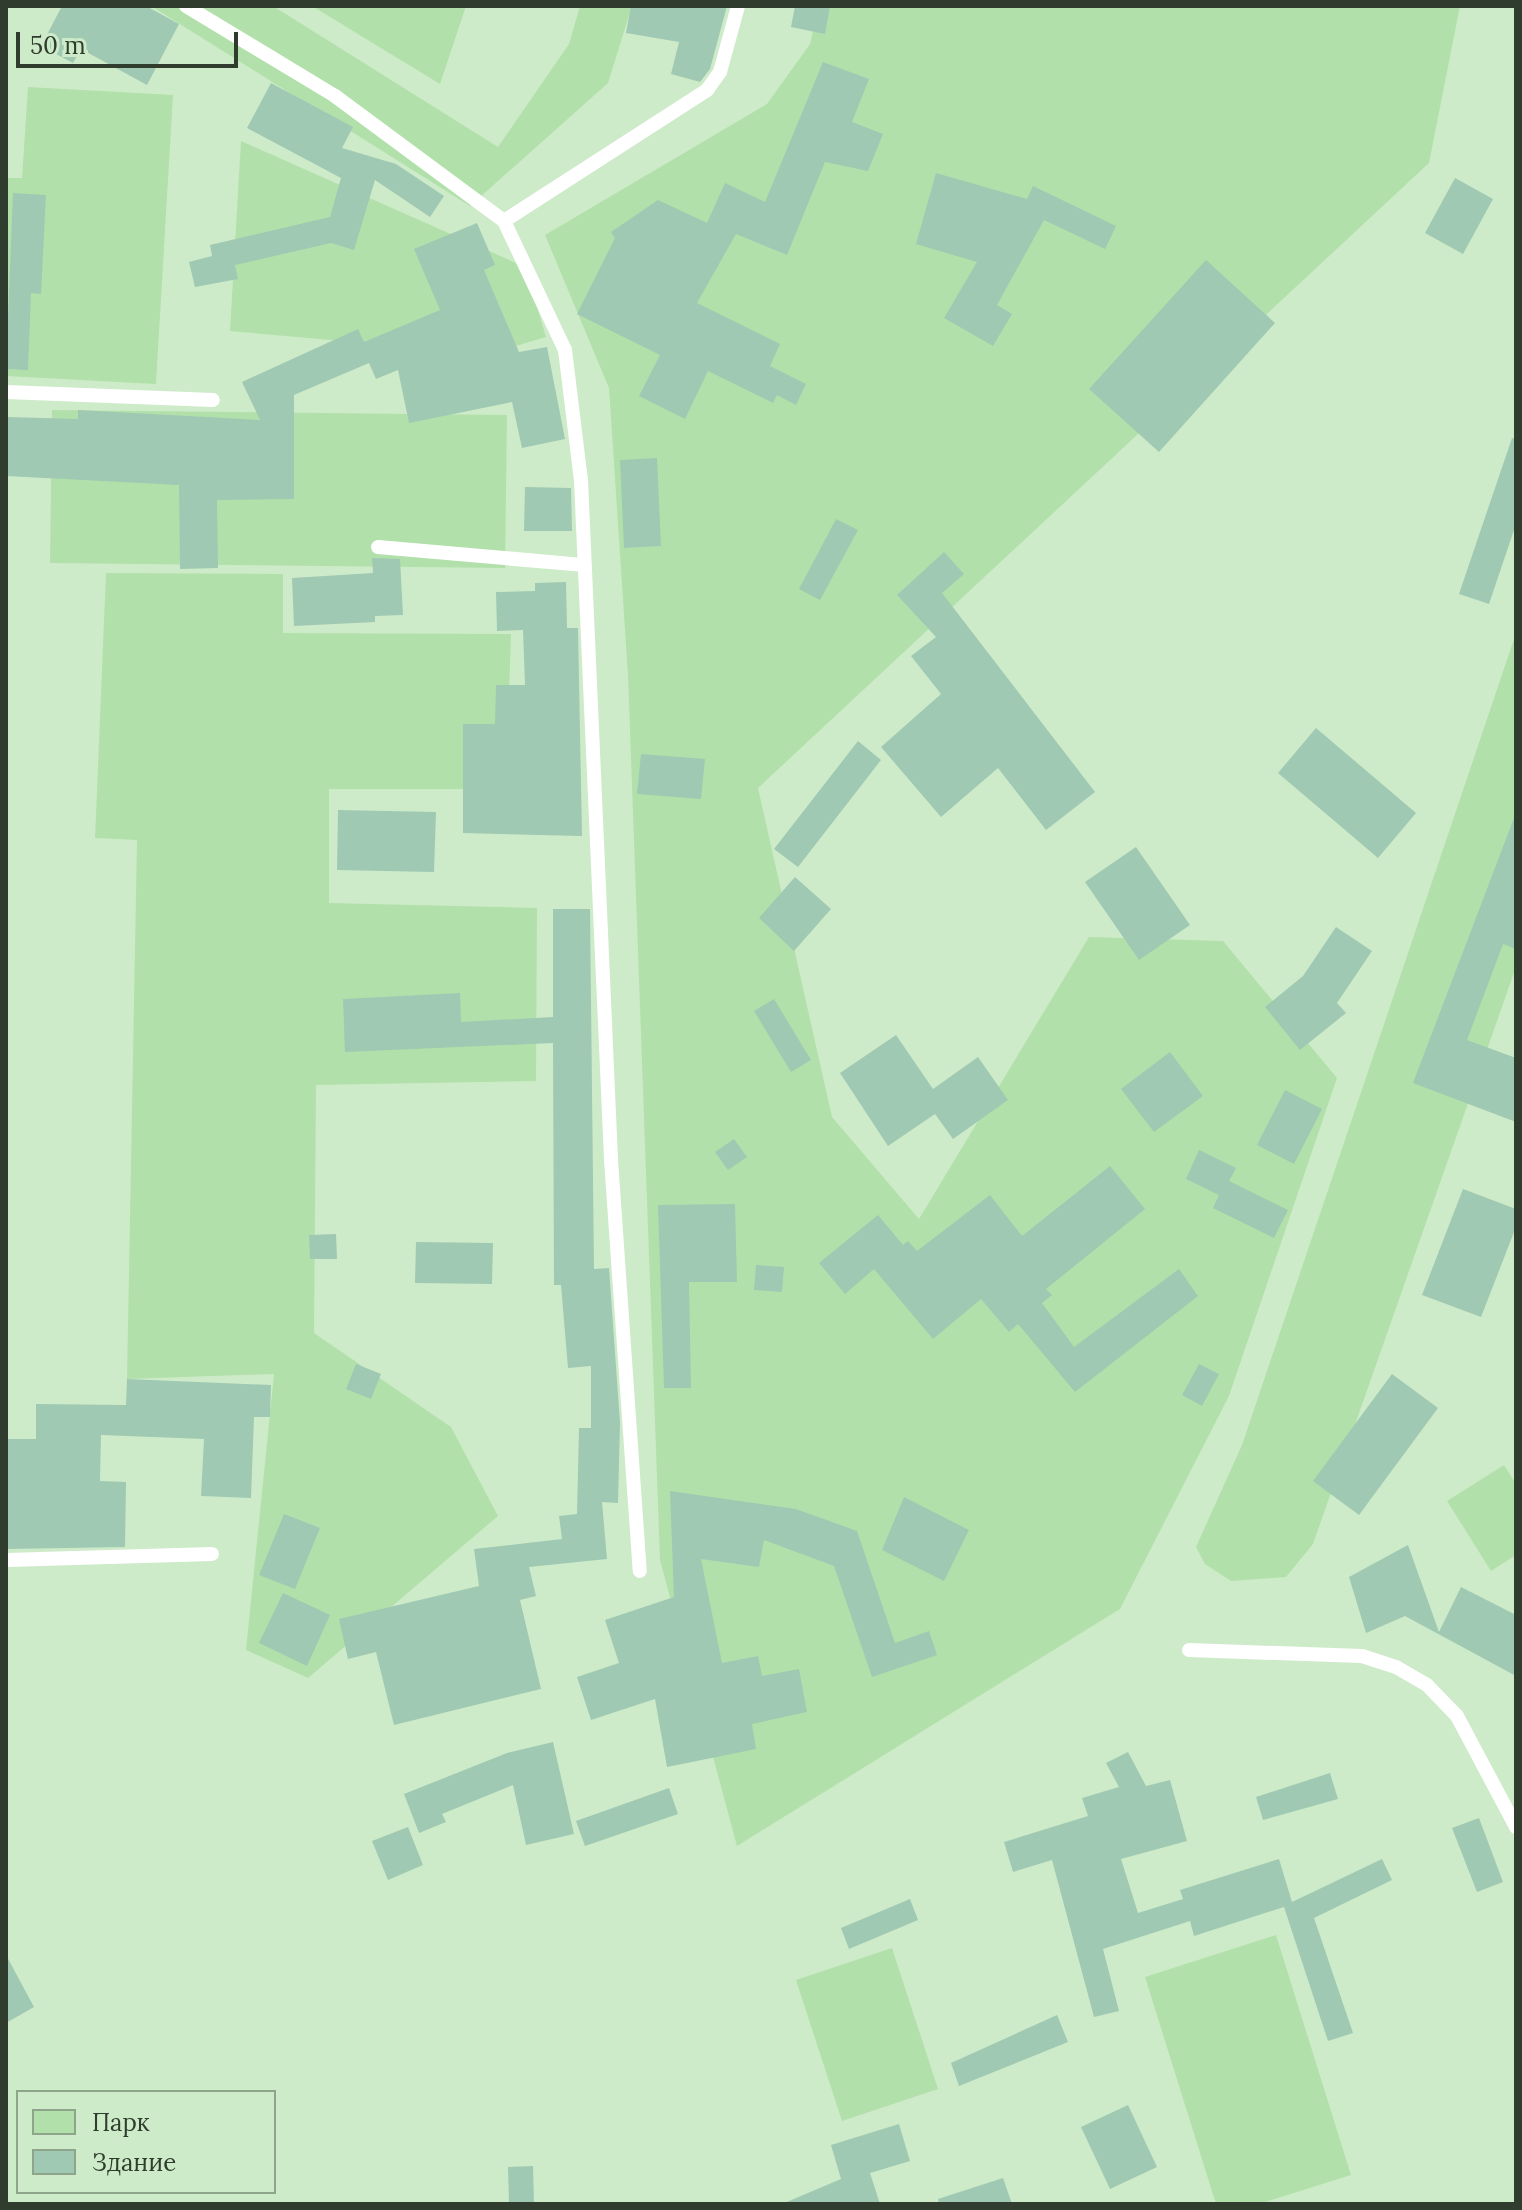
<!DOCTYPE html>
<html>
<head>
<meta charset="utf-8">
<style>
	body { margin:0 }
	#map { position:relative; width:1522px; height:2210px; overflow:hidden; background:#ceebc9; font-family:Lora,serif }
	div>[style] { position:absolute }
	[style*='--x'] { left:calc(var(--x)*1px); top:calc(var(--y)*1px); width:calc(var(--w)*1px); rotate:calc(var(--a)*1deg) }
	.green>* { inset:0; background:#b2e0aa }
	.building>* { inset:0; background:#9fc9b2 }
	.service>* { height:14px; margin:-7px; padding:0 7px; transform-origin:7px; border-radius:7px; background:#fff }
	span { translate:-50% -50%; white-space:nowrap; text-align:center; line-height:1.15; -webkit-text-stroke:7px #ceebc9; paint-order:stroke }
	.frame { position:absolute; inset:0; border:8px solid #303c2e; pointer-events:none }
	.legend { position:absolute; left:16px; top:2090px; width:260px; height:104px; box-sizing:border-box; background:#ceebc9; border:2px solid #8fa58b; margin:0; padding:10px 14px; list-style:none; font-size:24px; color:#303c2e }
	.legend li { display:flex; align-items:center; gap:16px; height:40px }
	.legend b { width:40px; border:2px solid #8fa58b }
	.scale { position:absolute; left:16px; top:32px; width:222px; height:36px; box-sizing:border-box; border:4px solid #303c2e; border-top:0; padding-left:10px; font-size:24px; line-height:28px; white-space:nowrap; color:#303c2e; -webkit-text-stroke:6px #ceebc9; paint-order:stroke }
</style>
</head>
<body>
<div id="map">
	<div class="green">
		<div style="clip-path:polygon(151px 6px,273px 6px,498px 147px,569px 44px,580px 6px,632px 6px,608px 83px,470px 206px)"></div>
		<div style="clip-path:polygon(312px 6px,466px 6px,440px 84px)"></div>
		<div style="clip-path:polygon(819px 6px,1460px 6px,1429px 163px,758px 788px,832px 1117px,919px 1219px,1089px 937px,1223px 941px,1337px 1078px,1229px 1396px,1120px 1609px,737px 1846px,660px 1560px,628px 675px,609px 388px,545px 235px,767px 104px,810px 44px)"></div>
		<div style="clip-path:polygon(28px 87px,173px 95px,156px 384px,6px 376px,6px 178px,22px 178px)"></div>
		<div style="clip-path:polygon(241px 141px,525px 267px,546px 337px,489px 354px,230px 331px)"></div>
		<div style="clip-path:polygon(52px 410px,507px 415px,505px 568px,50px 563px)"></div>
		<div style="clip-path:polygon(106px 573px,283px 574px,283px 633px,511px 634px,506px 789px,329px 789px,329px 903px,537px 908px,536px 1081px,316px 1085px,314px 1333px,451px 1427px,498px 1516px,308px 1678px,246px 1650px,274px 1374px,127px 1379px,137px 840px,95px 838px)"></div>
		<div style="clip-path:polygon(1516px 633px,1516px 967px,1313px 1544px,1286px 1577px,1231px 1581px,1205px 1564px,1196px 1547px,1242px 1445px)"></div>
		<div style="clip-path:polygon(1504px 1465px,1516px 1484px,1516px 1555px,1491px 1571px,1447px 1501px)"></div>
		<div style="clip-path:polygon(1276px 1935px,1351px 2175px,1259px 2204px,1216px 2204px,1145px 1977px)"></div>
		<div style="clip-path:polygon(892px 1948px,938px 2089px,842px 2121px,796px 1980px)"></div>
	</div>
	<div class="building">
		<div style="clip-path:polygon(62px 6px,146px 6px,179px 24px,147px 85px,81px 49px,73px 63px,41px 46px)"></div>
		<div style="clip-path:polygon(631px 6px,727px 6px,710px 69px,700px 82px,671px 74px,679px 42px,626px 33px)"></div>
		<div style="clip-path:polygon(795px 6px,830px 6px,825px 34px,791px 27px)"></div>
		<div style="clip-path:polygon(823px 62px,869px 79px,852px 122px,883px 134px,868px 171px,825px 162px,787px 255px,736px 234px,697px 303px,780px 344px,770px 366px,806px 384px,796px 405px,777px 395px,773px 403px,708px 371px,685px 419px,639px 396px,660px 355px,577px 314px,615px 238px,611px 232px,658px 200px,707px 223px,725px 183px,765px 202px)"></div>
		<div style="clip-path:polygon(271px 83px,353px 127px,342px 148px,396px 164px,444px 196px,430px 217px,375px 180px,354px 250px,331px 243px,235px 265px,238px 279px,195px 287px,189px 262px,212px 256px,210px 245px,330px 217px,341px 178px,247px 128px)"></div>
		<div style="clip-path:polygon(936px 173px,1027px 199px,1033px 186px,1116px 226px,1105px 249px,1044px 220px,997px 305px,1012px 314px,993px 346px,944px 318px,977px 262px,916px 244px)"></div>
		<div style="clip-path:polygon(1455px 178px,1493px 199px,1463px 254px,1425px 233px)"></div>
		<div style="clip-path:polygon(13px 193px,46px 195px,41px 294px,31px 293px,28px 370px,6px 369px)"></div>
		<div style="clip-path:polygon(477px 223px,495px 265px,484px 270px,519px 352px,547px 347px,565px 439px,522px 448px,512px 402px,409px 423px,398px 370px,376px 379px,369px 363px,294px 395px,294px 499px,217px 500px,218px 568px,180px 569px,179px 485px,6px 476px,6px 417px,78px 419px,78px 410px,260px 420px,242px 382px,358px 329px,364px 342px,440px 310px,414px 249px)"></div>
		<div style="clip-path:polygon(1206px 260px,1275px 323px,1159px 452px,1089px 389px)"></div>
		<div style="clip-path:polygon(1512px 438px,1516px 439px,1516px 524px,1489px 604px,1459px 594px)"></div>
		<div style="clip-path:polygon(657px 458px,661px 546px,624px 548px,620px 460px)"></div>
		<div style="clip-path:polygon(525px 487px,571px 488px,572px 531px,524px 531px)"></div>
		<div style="clip-path:polygon(836px 519px,858px 530px,820px 600px,799px 589px)"></div>
		<div style="clip-path:polygon(944px 552px,964px 574px,942px 593px,1095px 792px,1046px 830px,998px 768px,941px 817px,881px 747px,941px 694px,911px 656px,936px 637px,897px 595px)"></div>
		<div style="clip-path:polygon(372px 558px,400px 559px,403px 615px,375px 616px,375px 622px,294px 626px,292px 578px,373px 573px)"></div>
		<div style="clip-path:polygon(566px 582px,567px 628px,578px 628px,582px 836px,463px 833px,463px 724px,495px 724px,496px 685px,525px 685px,523px 630px,497px 631px,496px 592px,535px 591px,535px 583px)"></div>
		<div style="clip-path:polygon(1316px 728px,1416px 813px,1378px 858px,1278px 773px)"></div>
		<div style="clip-path:polygon(858px 741px,881px 760px,798px 867px,774px 849px)"></div>
		<div style="clip-path:polygon(641px 754px,705px 759px,701px 799px,637px 794px)"></div>
		<div style="clip-path:polygon(338px 810px,436px 812px,434px 872px,337px 870px)"></div>
		<div style="clip-path:polygon(1514px 818px,1516px 949px,1503px 944px,1467px 1040px,1516px 1058px,1516px 1122px,1413px 1083px)"></div>
		<div style="clip-path:polygon(1136px 847px,1190px 925px,1139px 960px,1085px 882px)"></div>
		<div style="clip-path:polygon(795px 877px,831px 909px,794px 951px,759px 918px)"></div>
		<div style="clip-path:polygon(553px 909px,590px 909px,594px 1269px,609px 1268px,620px 1423px,618px 1503px,602px 1502px,607px 1559px,529px 1567px,536px 1596px,520px 1600px,541px 1689px,394px 1725px,376px 1652px,348px 1659px,339px 1619px,479px 1586px,474px 1549px,562px 1539px,559px 1516px,577px 1514px,579px 1428px,591px 1428px,591px 1366px,568px 1368px,561px 1285px,554px 1285px,553px 1043px,345px 1052px,343px 999px,460px 993px,461px 1022px,553px 1017px)"></div>
		<div style="clip-path:polygon(1336px 927px,1372px 951px,1337px 1003px,1346px 1013px,1300px 1050px,1265px 1007px,1303px 976px)"></div>
		<div style="clip-path:polygon(774px 999px,811px 1060px,791px 1072px,754px 1011px)"></div>
		<div style="clip-path:polygon(896px 1035px,933px 1089px,978px 1057px,1008px 1100px,953px 1139px,935px 1114px,888px 1146px,840px 1073px)"></div>
		<div style="clip-path:polygon(1170px 1052px,1203px 1096px,1154px 1132px,1121px 1089px)"></div>
		<div style="clip-path:polygon(1285px 1090px,1322px 1109px,1294px 1164px,1257px 1145px)"></div>
		<div style="clip-path:polygon(734px 1139px,747px 1157px,728px 1170px,715px 1152px)"></div>
		<div style="clip-path:polygon(1199px 1150px,1236px 1168px,1229px 1181px,1288px 1210px,1274px 1238px,1213px 1208px,1219px 1195px,1186px 1179px)"></div>
		<div style="clip-path:polygon(1110px 1166px,1145px 1209px,1046px 1289px,1052px 1295px,1042px 1303px,1074px 1347px,1179px 1269px,1198px 1296px,1075px 1392px,1018px 1324px,1009px 1332px,981px 1299px,933px 1339px,874px 1269px,845px 1294px,819px 1263px,878px 1215px,903px 1245px,908px 1241px,917px 1251px,990px 1195px,1022px 1236px)"></div>
		<div style="clip-path:polygon(1463px 1189px,1516px 1209px,1516px 1227px,1481px 1317px,1422px 1295px)"></div>
		<div style="clip-path:polygon(735px 1204px,737px 1282px,689px 1282px,691px 1388px,664px 1388px,658px 1205px)"></div>
		<div style="clip-path:polygon(336px 1234px,337px 1259px,310px 1259px,309px 1235px)"></div>
		<div style="clip-path:polygon(416px 1242px,493px 1243px,492px 1284px,415px 1283px)"></div>
		<div style="clip-path:polygon(756px 1265px,784px 1267px,782px 1292px,754px 1290px)"></div>
		<div style="clip-path:polygon(356px 1364px,381px 1374px,371px 1399px,346px 1389px)"></div>
		<div style="clip-path:polygon(1199px 1364px,1219px 1374px,1202px 1406px,1182px 1395px)"></div>
		<div style="clip-path:polygon(1392px 1374px,1438px 1408px,1359px 1515px,1313px 1481px)"></div>
		<div style="clip-path:polygon(127px 1379px,271px 1385px,270px 1417px,254px 1417px,251px 1498px,201px 1496px,204px 1439px,101px 1435px,100px 1481px,126px 1482px,125px 1547px,6px 1549px,6px 1439px,36px 1439px,36px 1404px,126px 1405px)"></div>
		<div style="clip-path:polygon(670px 1491px,796px 1509px,857px 1531px,895px 1643px,929px 1631px,937px 1655px,872px 1677px,834px 1566px,764px 1540px,759px 1567px,701px 1559px,722px 1663px,758px 1656px,762px 1676px,799px 1669px,807px 1712px,752px 1724px,756px 1749px,667px 1767px,655px 1699px,591px 1720px,577px 1677px,619px 1663px,605px 1620px,674px 1597px)"></div>
		<div style="clip-path:polygon(904px 1497px,969px 1530px,944px 1581px,882px 1550px)"></div>
		<div style="clip-path:polygon(284px 1514px,320px 1528px,295px 1589px,259px 1575px)"></div>
		<div style="clip-path:polygon(1408px 1545px,1439px 1632px,1461px 1587px,1516px 1615px,1516px 1676px,1405px 1616px,1366px 1633px,1349px 1577px)"></div>
		<div style="clip-path:polygon(283px 1593px,330px 1615px,307px 1666px,259px 1643px)"></div>
		<div style="clip-path:polygon(553px 1742px,574px 1834px,526px 1845px,513px 1785px,442px 1814px,446px 1822px,419px 1833px,404px 1794px,507px 1753px)"></div>
		<div style="clip-path:polygon(1128px 1752px,1146px 1786px,1170px 1780px,1187px 1841px,1121px 1859px,1138px 1913px,1183px 1899px,1180px 1890px,1279px 1859px,1292px 1902px,1382px 1859px,1392px 1880px,1314px 1918px,1353px 2033px,1328px 2041px,1284px 1907px,1194px 1936px,1190px 1921px,1103px 1949px,1119px 2011px,1094px 2017px,1052px 1860px,1013px 1872px,1004px 1842px,1088px 1816px,1082px 1798px,1119px 1787px,1106px 1763px)"></div>
		<div style="clip-path:polygon(1330px 1773px,1338px 1799px,1263px 1820px,1256px 1797px)"></div>
		<div style="clip-path:polygon(669px 1788px,678px 1814px,585px 1846px,576px 1821px)"></div>
		<div style="clip-path:polygon(1479px 1818px,1503px 1882px,1477px 1892px,1452px 1828px)"></div>
		<div style="clip-path:polygon(408px 1827px,423px 1865px,388px 1880px,372px 1841px)"></div>
		<div style="clip-path:polygon(910px 1899px,918px 1920px,849px 1949px,841px 1928px)"></div>
		<div style="clip-path:polygon(6px 1955px,34px 2007px,6px 2023px)"></div>
		<div style="clip-path:polygon(1057px 2015px,1068px 2042px,959px 2086px,951px 2063px)"></div>
		<div style="clip-path:polygon(1128px 2105px,1157px 2167px,1110px 2189px,1081px 2127px)"></div>
		<div style="clip-path:polygon(899px 2124px,910px 2161px,870px 2173px,880px 2204px,782px 2204px,841px 2179px,831px 2145px)"></div>
		<div style="clip-path:polygon(533px 2166px,534px 2204px,509px 2204px,508px 2167px)"></div>
		<div style="clip-path:polygon(1003px 2178px,1012px 2204px,939px 2204px,938px 2199px)"></div>
	</div>
	<div class="service">
		<div style="--x:186;--y:6;--w:174;--a:31.1"></div>
		<div style="--x:335;--y:96;--w:210;--a:36.5"></div>
		<div style="--x:504;--y:221;--w:143;--a:64.7"></div>
		<div style="--x:565;--y:350;--w:131;--a:83"></div>
		<div style="--x:581;--y:480;--w:681;--a:87.47"></div>
		<div style="--x:611;--y:1160;--w:412;--a:86"></div>
		<div style="--x:504;--y:221;--w:242;--a:-32.8"></div>
		<div style="--x:707;--y:90;--w:22;--a:-54"></div>
		<div style="--x:720;--y:72;--w:68;--a:-74.7"></div>
		<div style="--x:6;--y:392;--w:207;--a:2.2"></div>
		<div style="--x:378;--y:547;--w:205;--a:5"></div>
		<div style="--x:6;--y:1560;--w:206;--a:-1.7"></div>
		<div style="--x:1189;--y:1650;--w:173;--a:2"></div>
		<div style="--x:1362;--y:1656;--w:36;--a:18"></div>
		<div style="--x:1396;--y:1667;--w:36;--a:30"></div>
		<div style="--x:1427;--y:1685;--w:43;--a:45.9"></div>
		<div style="--x:1457;--y:1716;--w:126;--a:62"></div>
	</div>
	<div class="frame"></div>
	<ul class="legend">
	<li><b style="height:22px;background:#b2e0aa"></b>Парк</li>
	<li><b style="height:22px;background:#9fc9b2"></b>Здание</li>
	</ul>
	<div class="scale">50 m</div>
</div>
</body>
</html>
